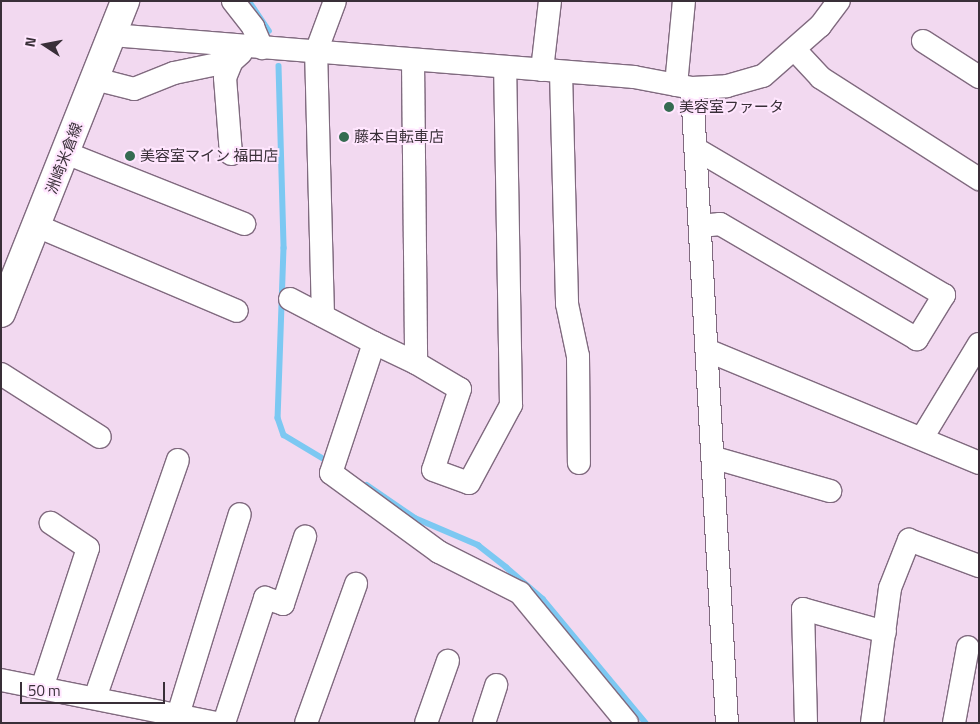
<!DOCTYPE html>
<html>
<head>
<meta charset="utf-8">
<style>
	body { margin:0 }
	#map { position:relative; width:980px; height:724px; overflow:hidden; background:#f2d9f0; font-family:"Titillium Web","Noto Sans JP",sans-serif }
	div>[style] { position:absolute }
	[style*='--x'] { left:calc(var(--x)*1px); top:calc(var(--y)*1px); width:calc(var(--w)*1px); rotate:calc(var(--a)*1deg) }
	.stream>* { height:5.5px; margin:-2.75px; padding:0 2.75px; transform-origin:2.75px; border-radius:2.75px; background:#7cc8f2 }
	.roads { filter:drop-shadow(1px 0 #806a7f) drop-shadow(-1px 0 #806a7f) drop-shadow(0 1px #806a7f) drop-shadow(0 -1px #806a7f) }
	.street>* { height:22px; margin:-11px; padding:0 11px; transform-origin:11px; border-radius:11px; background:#fff }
	.secondary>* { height:28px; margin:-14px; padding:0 14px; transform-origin:14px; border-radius:14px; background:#fff }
	.dots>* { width:14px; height:14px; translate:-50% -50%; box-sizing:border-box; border:2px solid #ffe6fe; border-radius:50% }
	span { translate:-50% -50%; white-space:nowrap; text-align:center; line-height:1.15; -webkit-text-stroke:4px #ffe6fe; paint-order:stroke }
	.poi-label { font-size:15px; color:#392f38 }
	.left { translate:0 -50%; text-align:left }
	.street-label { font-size:15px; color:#392f38 }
	.frame { position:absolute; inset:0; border:2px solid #392f38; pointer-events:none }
	.north { position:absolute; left:20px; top:20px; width:50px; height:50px; -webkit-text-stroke:4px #ffe6fe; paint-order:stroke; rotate:281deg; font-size:14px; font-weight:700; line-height:20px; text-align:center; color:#392f38 }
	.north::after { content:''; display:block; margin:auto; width:18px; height:22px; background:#392f38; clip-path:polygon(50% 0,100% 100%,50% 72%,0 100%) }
	.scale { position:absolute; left:20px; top:682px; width:145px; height:22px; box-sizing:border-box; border:2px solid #392f38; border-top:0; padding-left:6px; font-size:15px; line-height:18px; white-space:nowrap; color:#392f38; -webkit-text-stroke:4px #ffe6fe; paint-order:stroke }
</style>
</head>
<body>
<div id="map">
	<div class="stream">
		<div style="--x:249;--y:1;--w:36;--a:56"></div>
		<div style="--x:279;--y:66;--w:182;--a:88.4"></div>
		<div style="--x:284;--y:248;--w:170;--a:92"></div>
		<div style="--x:278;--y:418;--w:18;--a:71"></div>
		<div style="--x:284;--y:435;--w:52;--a:31"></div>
		<div style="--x:367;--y:485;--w:58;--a:34.5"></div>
		<div style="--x:415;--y:518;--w:69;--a:23.2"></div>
		<div style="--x:478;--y:545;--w:36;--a:38"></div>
		<div style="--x:506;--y:567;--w:49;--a:40.9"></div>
		<div style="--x:543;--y:599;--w:161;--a:50.3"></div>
	</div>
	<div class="roads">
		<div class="street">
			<div style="--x:233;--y:1;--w:33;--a:52"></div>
			<div style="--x:253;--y:27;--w:23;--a:67"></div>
			<div style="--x:112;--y:35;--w:524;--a:4.6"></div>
			<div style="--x:634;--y:77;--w:59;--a:10.7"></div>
			<div style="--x:692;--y:88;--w:35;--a:-3"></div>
			<div style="--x:727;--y:86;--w:37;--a:-16"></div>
			<div style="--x:763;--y:76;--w:76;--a:-41.3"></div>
			<div style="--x:820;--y:26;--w:31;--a:-53"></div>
			<div style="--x:923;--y:41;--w:67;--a:32.7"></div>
			<div style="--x:795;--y:50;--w:38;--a:47"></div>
			<div style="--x:821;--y:78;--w:188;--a:32.6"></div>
			<div style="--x:413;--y:60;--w:303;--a:89.4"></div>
			<div style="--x:416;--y:363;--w:47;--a:-154.5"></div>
			<div style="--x:374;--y:343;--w:137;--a:108.3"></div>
			<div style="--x:331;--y:473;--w:134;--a:36.2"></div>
			<div style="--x:439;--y:552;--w:91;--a:26.8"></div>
			<div style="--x:520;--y:593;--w:168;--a:50.5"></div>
			<div style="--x:542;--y:70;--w:69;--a:-83.4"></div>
			<div style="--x:561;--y:72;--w:232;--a:88.5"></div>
			<div style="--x:567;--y:304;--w:53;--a:78.1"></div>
			<div style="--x:578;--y:356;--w:107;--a:89.5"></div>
			<div style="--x:95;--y:79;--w:40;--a:14.4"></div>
			<div style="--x:134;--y:89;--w:43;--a:-21.8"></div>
			<div style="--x:174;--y:73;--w:59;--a:-11.7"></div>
			<div style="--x:676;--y:85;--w:84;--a:-84.6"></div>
			<div style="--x:692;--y:88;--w:636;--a:86.85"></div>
			<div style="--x:696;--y:149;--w:288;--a:30.5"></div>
			<div style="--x:944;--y:295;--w:52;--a:121.5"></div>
			<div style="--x:917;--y:339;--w:228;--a:-149.7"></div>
			<div style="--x:720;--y:224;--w:19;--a:174"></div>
			<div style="--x:66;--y:153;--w:192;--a:21.7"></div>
			<div style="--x:231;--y:154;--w:76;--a:-94.5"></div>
			<div style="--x:225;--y:78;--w:18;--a:-68"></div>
			<div style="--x:232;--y:61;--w:12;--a:-42"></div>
			<div style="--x:37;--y:226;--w:217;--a:23"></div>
			<div style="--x:290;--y:299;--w:95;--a:27.6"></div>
			<div style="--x:323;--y:316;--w:264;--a:-91.5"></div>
			<div style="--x:316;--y:52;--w:54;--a:-69.6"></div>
			<div style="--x:709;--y:351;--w:292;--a:22.5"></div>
			<div style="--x:416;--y:363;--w:51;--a:30.6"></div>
			<div style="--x:460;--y:389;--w:85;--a:108.4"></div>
			<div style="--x:433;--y:470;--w:38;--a:20"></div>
			<div style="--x:469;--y:483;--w:89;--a:-61.7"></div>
			<div style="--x:511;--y:405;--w:338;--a:-91"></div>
			<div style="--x:1;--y:374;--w:117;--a:32.5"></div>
			<div style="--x:922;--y:438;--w:110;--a:-58.8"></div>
			<div style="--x:715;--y:458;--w:120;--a:16"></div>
			<div style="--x:1;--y:680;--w:220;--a:11.3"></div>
			<div style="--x:42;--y:688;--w:147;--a:-71.8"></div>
			<div style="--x:88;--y:548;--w:45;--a:-146"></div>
			<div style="--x:95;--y:698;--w:252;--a:-70.8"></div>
			<div style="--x:178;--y:715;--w:210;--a:-72.9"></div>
			<div style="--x:224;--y:723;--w:132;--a:-71.8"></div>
			<div style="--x:265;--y:598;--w:19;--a:18"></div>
			<div style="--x:283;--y:604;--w:71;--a:-71.8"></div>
			<div style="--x:306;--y:723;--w:148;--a:-70.2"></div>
			<div style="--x:426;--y:723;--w:66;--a:-70.5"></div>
			<div style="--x:484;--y:723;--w:40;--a:-72"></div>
			<div style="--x:806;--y:723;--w:114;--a:-91.5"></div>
			<div style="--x:803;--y:609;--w:85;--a:15.7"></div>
			<div style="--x:872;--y:723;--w:136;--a:-82.4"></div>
			<div style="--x:890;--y:588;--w:52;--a:-68.4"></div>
			<div style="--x:909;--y:540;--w:75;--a:20.4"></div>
			<div style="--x:954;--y:723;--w:77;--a:-79.6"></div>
		</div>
		<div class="secondary">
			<div style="--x:1;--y:313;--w:336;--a:-68.3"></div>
		</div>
	</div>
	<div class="dots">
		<div style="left:669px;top:107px;background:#356b51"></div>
		<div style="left:344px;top:137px;background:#356b51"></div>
		<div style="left:130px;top:156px;background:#356b51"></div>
	</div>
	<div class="poi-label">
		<span class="left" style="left:679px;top:107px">美容室ファータ</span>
		<span class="left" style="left:354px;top:137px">藤本自転車店</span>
		<span class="left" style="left:140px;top:156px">美容室マイン 福田店</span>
	</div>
	<div class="street-label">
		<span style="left:64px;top:158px;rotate:-69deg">洲崎米倉線</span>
	</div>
	<div class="frame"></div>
	<div class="north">N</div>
	<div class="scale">50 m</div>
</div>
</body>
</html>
